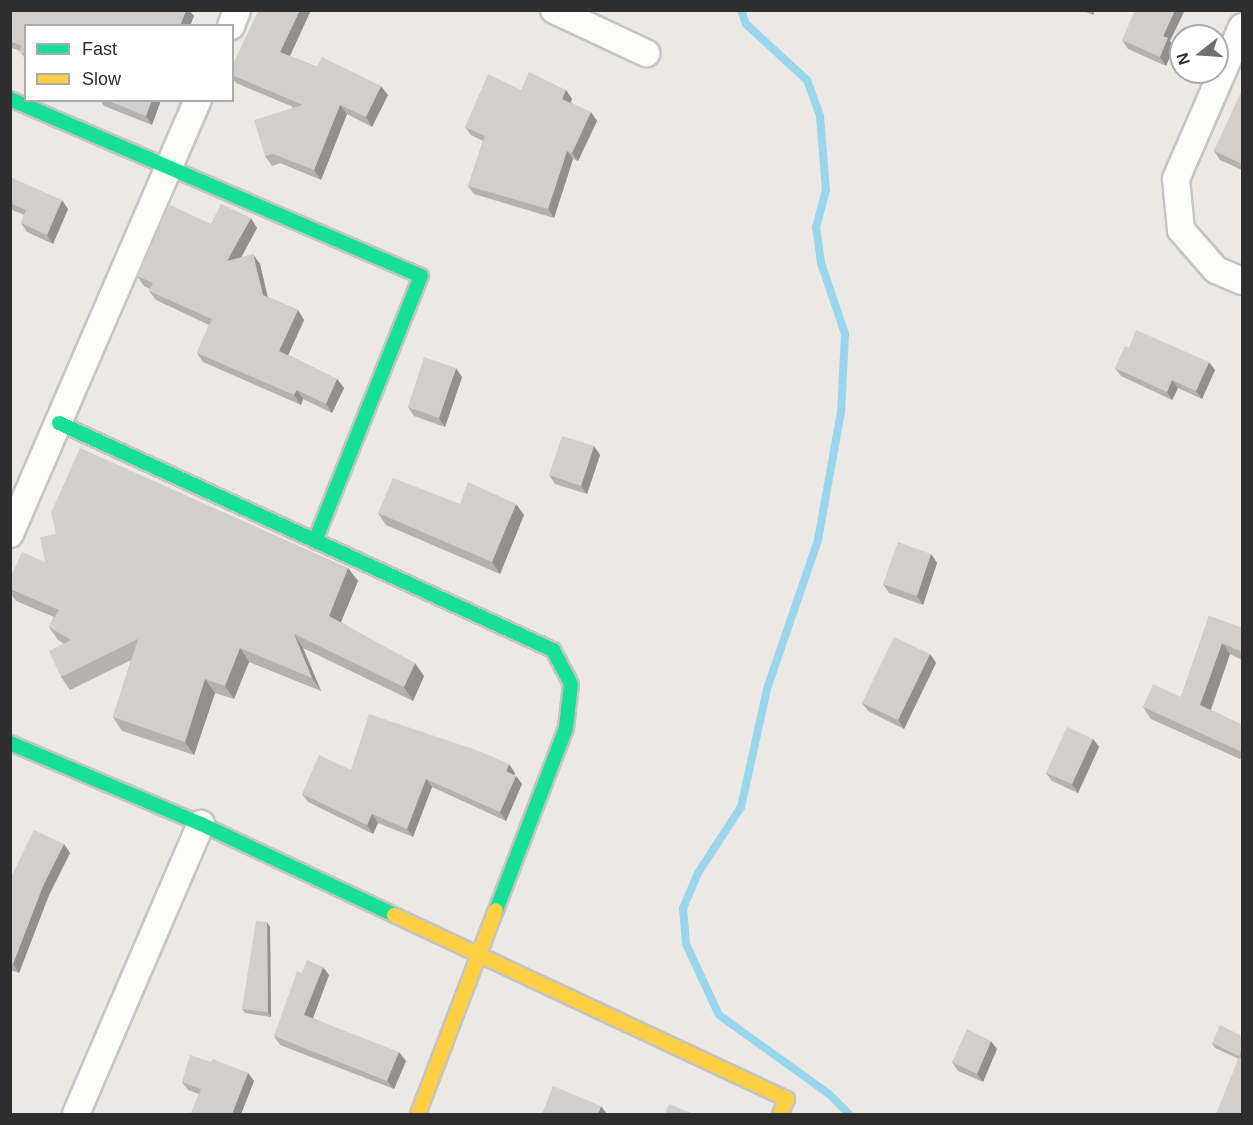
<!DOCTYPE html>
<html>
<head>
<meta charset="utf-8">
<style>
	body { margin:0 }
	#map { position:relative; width:1253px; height:1125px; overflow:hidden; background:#ece8e4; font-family:Helvetica,sans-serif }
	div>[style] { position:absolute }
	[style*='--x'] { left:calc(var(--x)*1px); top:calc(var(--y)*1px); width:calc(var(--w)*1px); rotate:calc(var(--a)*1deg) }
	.stream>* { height:8px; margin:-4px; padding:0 4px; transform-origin:4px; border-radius:4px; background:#99d6ec }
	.roads { filter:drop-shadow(2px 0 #c5c4c5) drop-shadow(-2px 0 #c5c4c5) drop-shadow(0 2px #c5c4c5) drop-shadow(0 -2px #c5c4c5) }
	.street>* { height:26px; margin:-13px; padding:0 13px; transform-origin:13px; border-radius:13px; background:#fcfcfb }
	.fast>* { height:14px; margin:-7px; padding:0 7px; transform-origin:7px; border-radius:7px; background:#16e098 }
	.slow>* { height:14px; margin:-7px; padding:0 7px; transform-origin:7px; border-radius:7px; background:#ffcf43 }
	.wall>* { inset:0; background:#b4b1af }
	.shaded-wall>* { inset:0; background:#92908e }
	.building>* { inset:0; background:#d1cecb }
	span { translate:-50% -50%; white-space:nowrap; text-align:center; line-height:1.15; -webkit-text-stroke:6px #fff; paint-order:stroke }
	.frame { position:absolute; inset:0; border:12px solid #2e2e2e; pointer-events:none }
	.legend { position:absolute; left:24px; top:24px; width:210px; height:78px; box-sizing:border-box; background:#fff; border:2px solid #ababab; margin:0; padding:8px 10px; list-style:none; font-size:18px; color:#2e2e2e }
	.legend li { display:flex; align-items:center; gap:12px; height:30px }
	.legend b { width:30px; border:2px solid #ababab }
	.north { position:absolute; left:1169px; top:24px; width:60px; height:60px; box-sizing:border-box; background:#fff; border:2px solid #ababab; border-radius:50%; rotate:253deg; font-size:16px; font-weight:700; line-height:24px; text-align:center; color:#2e2e2e }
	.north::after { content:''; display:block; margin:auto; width:21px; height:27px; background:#706f6e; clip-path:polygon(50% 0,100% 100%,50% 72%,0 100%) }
</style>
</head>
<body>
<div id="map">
	<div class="stream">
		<div style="--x:741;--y:10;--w:15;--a:70"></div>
		<div style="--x:746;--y:24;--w:83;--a:42.6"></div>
		<div style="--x:807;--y:80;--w:38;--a:70"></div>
		<div style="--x:820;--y:116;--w:74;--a:85.4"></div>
		<div style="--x:826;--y:190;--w:38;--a:105"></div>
		<div style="--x:816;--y:227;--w:36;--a:82"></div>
		<div style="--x:821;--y:263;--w:75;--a:71.3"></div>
		<div style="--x:845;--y:334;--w:78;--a:92.9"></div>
		<div style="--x:841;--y:412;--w:130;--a:100.2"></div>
		<div style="--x:818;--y:540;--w:157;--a:108.9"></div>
		<div style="--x:767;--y:689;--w:121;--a:102.4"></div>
		<div style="--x:741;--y:807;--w:79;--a:123.1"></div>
		<div style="--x:698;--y:873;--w:38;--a:113"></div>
		<div style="--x:683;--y:908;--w:36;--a:85"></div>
		<div style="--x:686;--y:944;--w:78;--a:65.1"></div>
		<div style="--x:719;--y:1015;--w:135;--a:35.7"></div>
		<div style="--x:829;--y:1094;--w:28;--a:45"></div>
	</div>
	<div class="roads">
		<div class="street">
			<div style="--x:554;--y:10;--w:102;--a:25.1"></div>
			<div style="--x:231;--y:26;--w:17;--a:-69"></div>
			<div style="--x:1242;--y:27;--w:166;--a:113.5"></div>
			<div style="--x:1176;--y:179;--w:51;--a:84.4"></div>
			<div style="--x:1181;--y:230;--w:53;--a:48.8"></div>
			<div style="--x:1216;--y:270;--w:28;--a:23"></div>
			<div style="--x:10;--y:534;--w:473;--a:-66.6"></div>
			<div style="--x:76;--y:1114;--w:316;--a:-66.7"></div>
		</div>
		<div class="fast">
			<div style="--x:10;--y:99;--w:447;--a:23.3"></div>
			<div style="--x:421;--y:276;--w:285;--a:111.8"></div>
			<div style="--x:59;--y:423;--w:544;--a:24.68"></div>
			<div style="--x:553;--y:650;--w:38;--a:62"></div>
			<div style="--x:571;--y:684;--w:44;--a:96.5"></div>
			<div style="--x:566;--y:728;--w:195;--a:111"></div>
			<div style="--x:10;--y:743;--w:207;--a:23"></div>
			<div style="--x:201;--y:824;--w:213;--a:25.2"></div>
		</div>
		<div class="slow">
			<div style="--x:394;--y:915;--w:434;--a:25.1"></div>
			<div style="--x:787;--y:1099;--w:17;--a:115"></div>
			<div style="--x:418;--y:1114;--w:218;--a:-69.1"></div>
		</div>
	</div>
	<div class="wall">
		<div style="clip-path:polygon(10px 10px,189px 10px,194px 16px,190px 26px,26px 26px,26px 60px,20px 51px,10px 47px)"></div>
		<div style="clip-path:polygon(259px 10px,311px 10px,290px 56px,388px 95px,372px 127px,347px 114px,321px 180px,280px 163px,272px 166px,265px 156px,293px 107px,236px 83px,232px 78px,232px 67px)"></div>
		<div style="clip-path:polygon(1081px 10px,1095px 10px,1093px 15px)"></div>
		<div style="clip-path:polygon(1122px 40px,1170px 41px,1174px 47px,1166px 66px,1128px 49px)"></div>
		<div style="clip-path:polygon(521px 90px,566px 90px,572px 99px,571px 102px,597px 121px,578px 161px,573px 159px,554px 218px,474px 194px,468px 186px,483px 141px,471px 135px,465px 127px)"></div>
		<div style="clip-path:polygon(1242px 92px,1242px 170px,1220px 160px,1214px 151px)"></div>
		<div style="clip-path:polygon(100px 100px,161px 100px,152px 125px,104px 106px)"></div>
		<div style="clip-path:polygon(10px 177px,68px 209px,53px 244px,27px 232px,21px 223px,24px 215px,10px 209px)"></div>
		<div style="clip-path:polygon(211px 224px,257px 228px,241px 258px,260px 264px,268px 297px,298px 310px,304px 320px,288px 355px,337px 379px,344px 388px,332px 413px,303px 399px,301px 405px,203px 362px,197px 353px,209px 325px,156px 300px,149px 291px,150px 289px,144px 286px,137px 276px)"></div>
		<div style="clip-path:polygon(1129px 348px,1215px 370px,1202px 399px,1178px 388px,1172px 400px,1121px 376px,1115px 368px)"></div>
		<div style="clip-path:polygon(462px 377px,445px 427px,414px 416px,408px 407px)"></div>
		<div style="clip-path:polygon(594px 446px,600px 455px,587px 494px,555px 484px,549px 475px)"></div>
		<div style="clip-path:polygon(460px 504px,524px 515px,500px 574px,386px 525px,378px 513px)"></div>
		<div style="clip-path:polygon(931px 554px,937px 563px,923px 605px,889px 593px,883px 584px)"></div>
		<div style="clip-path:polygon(45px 562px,348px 568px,358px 581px,341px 622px,424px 676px,413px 701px,303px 648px,321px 691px,249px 662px,234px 699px,215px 693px,194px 755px,122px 731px,113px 717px,131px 660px,70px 690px,61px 677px,64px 644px,58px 640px,49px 627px,54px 617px,16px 601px,10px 593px,10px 579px)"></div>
		<div style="clip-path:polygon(1209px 616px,1242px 628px,1242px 660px,1230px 654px,1211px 710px,1242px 725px,1242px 760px,1151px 719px,1143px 707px,1181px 697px)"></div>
		<div style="clip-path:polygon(930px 654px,936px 663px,904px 729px,868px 711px,862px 703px)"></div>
		<div style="clip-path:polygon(1093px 739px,1099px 747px,1078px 793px,1052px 781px,1046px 773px)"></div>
		<div style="clip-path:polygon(351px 770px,515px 773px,514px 775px,516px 776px,522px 784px,506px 821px,432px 787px,413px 837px,378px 823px,373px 834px,308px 802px,302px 794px)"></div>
		<div style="clip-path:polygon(64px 844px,70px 853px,49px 895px,19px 973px,10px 970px,10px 879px)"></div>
		<div style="clip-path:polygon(270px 927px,271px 1017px,245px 1013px,242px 1009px)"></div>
		<div style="clip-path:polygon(302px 973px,329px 975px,313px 1018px,406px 1061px,394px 1089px,280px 1045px,274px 1036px)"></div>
		<div style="clip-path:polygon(1242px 1036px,1242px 1114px,1239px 1059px,1215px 1048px,1212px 1043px)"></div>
		<div style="clip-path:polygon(997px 1049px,983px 1082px,958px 1071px,952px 1062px)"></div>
		<div style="clip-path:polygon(211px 1062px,248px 1073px,254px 1081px,241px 1114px,191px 1114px,199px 1094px,188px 1090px,182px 1082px)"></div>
	</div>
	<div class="shaded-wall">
		<div style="clip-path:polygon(186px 10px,189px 10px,194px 16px,190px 26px,180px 26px)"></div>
		<div style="clip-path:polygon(300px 10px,311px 10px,287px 62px,280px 52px)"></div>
		<div style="clip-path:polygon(1090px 10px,1095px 10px,1093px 15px)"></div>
		<div style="clip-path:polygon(1175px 10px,1185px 10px,1170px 41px,1174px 47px,1166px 66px,1160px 57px,1163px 36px)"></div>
		<div style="clip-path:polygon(381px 86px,388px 95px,372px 127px,366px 117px)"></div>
		<div style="clip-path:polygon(566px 90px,572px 99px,568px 107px,562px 99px)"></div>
		<div style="clip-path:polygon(152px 100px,161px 100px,152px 125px,146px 116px)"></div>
		<div style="clip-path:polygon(340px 105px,347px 114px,321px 180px,314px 170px)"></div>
		<div style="clip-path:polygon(591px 112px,597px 121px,578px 161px,572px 153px)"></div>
		<div style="clip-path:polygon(567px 151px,573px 159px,554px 218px,548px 209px)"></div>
		<div style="clip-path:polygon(62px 200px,68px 209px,53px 244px,47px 235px)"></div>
		<div style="clip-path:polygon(251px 218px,257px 228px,234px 270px,227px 261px)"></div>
		<div style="clip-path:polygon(253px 254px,260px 264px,269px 304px,263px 295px)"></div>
		<div style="clip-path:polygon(298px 310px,304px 320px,286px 360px,279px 351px)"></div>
		<div style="clip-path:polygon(1209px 362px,1215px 370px,1202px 399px,1196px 391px)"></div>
		<div style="clip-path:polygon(456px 368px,462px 377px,445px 427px,439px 418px)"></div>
		<div style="clip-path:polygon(337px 379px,344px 388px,332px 413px,326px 404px)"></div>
		<div style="clip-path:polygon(1172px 380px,1178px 388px,1172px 400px,1167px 392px)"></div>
		<div style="clip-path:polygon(297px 390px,303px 399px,301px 405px,294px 395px)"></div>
		<div style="clip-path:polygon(594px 446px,600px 455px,587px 494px,581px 486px)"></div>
		<div style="clip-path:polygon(516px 504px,524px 515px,500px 574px,492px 562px)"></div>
		<div style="clip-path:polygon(931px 554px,937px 563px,923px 605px,917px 596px)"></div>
		<div style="clip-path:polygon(348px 568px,358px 581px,338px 629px,329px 616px)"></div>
		<div style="clip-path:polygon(294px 634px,303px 648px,321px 691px,312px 678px)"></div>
		<div style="clip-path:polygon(1222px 643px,1230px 654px,1208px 717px,1200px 705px)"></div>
		<div style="clip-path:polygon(240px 648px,249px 662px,234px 699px,225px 686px)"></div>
		<div style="clip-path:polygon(930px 654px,936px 663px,904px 729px,898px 720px)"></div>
		<div style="clip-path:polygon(415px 663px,424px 676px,413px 701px,404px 687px)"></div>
		<div style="clip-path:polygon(205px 679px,215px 693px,194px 755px,185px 742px)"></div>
		<div style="clip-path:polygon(1093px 739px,1099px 747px,1078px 793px,1072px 784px)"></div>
		<div style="clip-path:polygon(509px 764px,515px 773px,512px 780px,506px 771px)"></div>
		<div style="clip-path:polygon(516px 776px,522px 784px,506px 821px,500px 812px)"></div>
		<div style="clip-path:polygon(426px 779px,432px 787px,413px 837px,407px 829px)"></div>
		<div style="clip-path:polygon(372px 814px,378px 823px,373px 834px,367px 825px)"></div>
		<div style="clip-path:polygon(64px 844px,70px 853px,49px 895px,19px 973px,13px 964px,43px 886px)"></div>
		<div style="clip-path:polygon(267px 922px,270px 927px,271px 1017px,268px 1012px)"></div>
		<div style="clip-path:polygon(323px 967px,329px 975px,311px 1023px,304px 1015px)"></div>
		<div style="clip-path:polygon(991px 1041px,997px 1049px,983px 1082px,977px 1074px)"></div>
		<div style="clip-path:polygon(399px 1052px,406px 1061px,394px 1089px,387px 1081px)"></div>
		<div style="clip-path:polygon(248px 1073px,254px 1081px,241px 1114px,232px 1114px)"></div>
		<div style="clip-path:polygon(601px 1106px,607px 1114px,598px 1114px)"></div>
	</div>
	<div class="building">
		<div style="clip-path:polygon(10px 10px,186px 10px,180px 26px,26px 26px,26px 54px,19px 52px,22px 46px,10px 41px)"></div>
		<div style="clip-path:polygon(259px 10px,300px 10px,280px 52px,317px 67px,322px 57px,381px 86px,366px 117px,340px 105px,314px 170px,273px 154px,265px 156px,254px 120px,303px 105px,232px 75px,232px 67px)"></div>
		<div style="clip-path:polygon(1135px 10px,1175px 10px,1163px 36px,1168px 38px,1160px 57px,1122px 40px)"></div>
		<div style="clip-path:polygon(529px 72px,566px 90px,562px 99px,591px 112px,572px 153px,567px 151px,548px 209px,468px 186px,485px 136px,465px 127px,488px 74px,521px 90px)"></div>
		<div style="clip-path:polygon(1241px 92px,1242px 92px,1242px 164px,1214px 151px)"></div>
		<div style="clip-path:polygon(106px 100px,152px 100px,146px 116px)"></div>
		<div style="clip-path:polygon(10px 177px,62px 200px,47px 235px,21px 223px,26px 210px,10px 203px)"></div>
		<div style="clip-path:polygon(221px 204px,251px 218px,227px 261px,253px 254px,263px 295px,298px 310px,279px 351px,337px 379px,326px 404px,297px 390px,294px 395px,197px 353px,212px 319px,149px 291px,153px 283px,137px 276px,170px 205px,211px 224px)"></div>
		<div style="clip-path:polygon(1136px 330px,1209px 362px,1196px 391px,1172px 380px,1167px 392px,1115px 368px,1125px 346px,1129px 348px)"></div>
		<div style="clip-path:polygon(424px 357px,456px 368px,439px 418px,408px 407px)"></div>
		<div style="clip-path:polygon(562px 436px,594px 446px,581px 486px,549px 475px)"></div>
		<div style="clip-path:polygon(80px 448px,348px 568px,329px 616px,415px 663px,404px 687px,294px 634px,312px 678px,240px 648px,225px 686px,205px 679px,185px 742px,113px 717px,138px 639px,61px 677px,49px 651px,71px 640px,49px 627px,59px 610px,10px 589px,10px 579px,22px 552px,45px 562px,40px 537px,56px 534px,51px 513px)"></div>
		<div style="clip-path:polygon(393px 478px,460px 504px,468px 482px,516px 504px,492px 562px,378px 513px)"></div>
		<div style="clip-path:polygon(898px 542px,931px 554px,917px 596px,883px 584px)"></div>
		<div style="clip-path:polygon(1209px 616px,1242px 628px,1242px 652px,1222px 643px,1200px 705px,1242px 725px,1242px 752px,1143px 707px,1153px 684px,1181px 697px)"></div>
		<div style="clip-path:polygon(894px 637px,930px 654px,898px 720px,862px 703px)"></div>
		<div style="clip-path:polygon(369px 714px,479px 751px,509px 764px,506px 771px,516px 776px,500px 812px,426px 779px,407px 829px,372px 814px,367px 825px,302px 794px,319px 755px,351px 770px)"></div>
		<div style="clip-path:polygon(1067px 727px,1093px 739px,1072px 784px,1046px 773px)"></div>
		<div style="clip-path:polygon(34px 830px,64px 844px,43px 886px,13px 964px,10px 963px,10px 879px)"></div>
		<div style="clip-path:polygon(256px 921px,267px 922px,268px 1012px,242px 1009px)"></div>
		<div style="clip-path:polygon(307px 960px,323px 967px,304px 1015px,399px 1052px,387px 1081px,274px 1036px,297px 971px,302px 973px)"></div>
		<div style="clip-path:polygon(1220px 1025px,1242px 1036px,1242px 1049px,1239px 1056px,1212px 1043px)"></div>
		<div style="clip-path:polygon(967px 1029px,991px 1041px,977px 1074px,952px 1062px)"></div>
		<div style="clip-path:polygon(190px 1055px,211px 1062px,213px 1059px,248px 1073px,232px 1114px,191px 1114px,201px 1089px,182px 1082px)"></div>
		<div style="clip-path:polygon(1239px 1057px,1242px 1058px,1242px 1110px,1241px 1114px,1216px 1114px)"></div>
		<div style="clip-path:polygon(553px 1086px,601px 1106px,598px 1114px,542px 1114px)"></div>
		<div style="clip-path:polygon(669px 1104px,694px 1114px,665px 1114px)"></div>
	</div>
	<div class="frame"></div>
	<ul class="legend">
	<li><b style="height:8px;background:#16e098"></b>Fast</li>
	<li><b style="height:8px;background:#ffcf43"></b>Slow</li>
	</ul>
	<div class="north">N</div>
</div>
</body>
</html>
